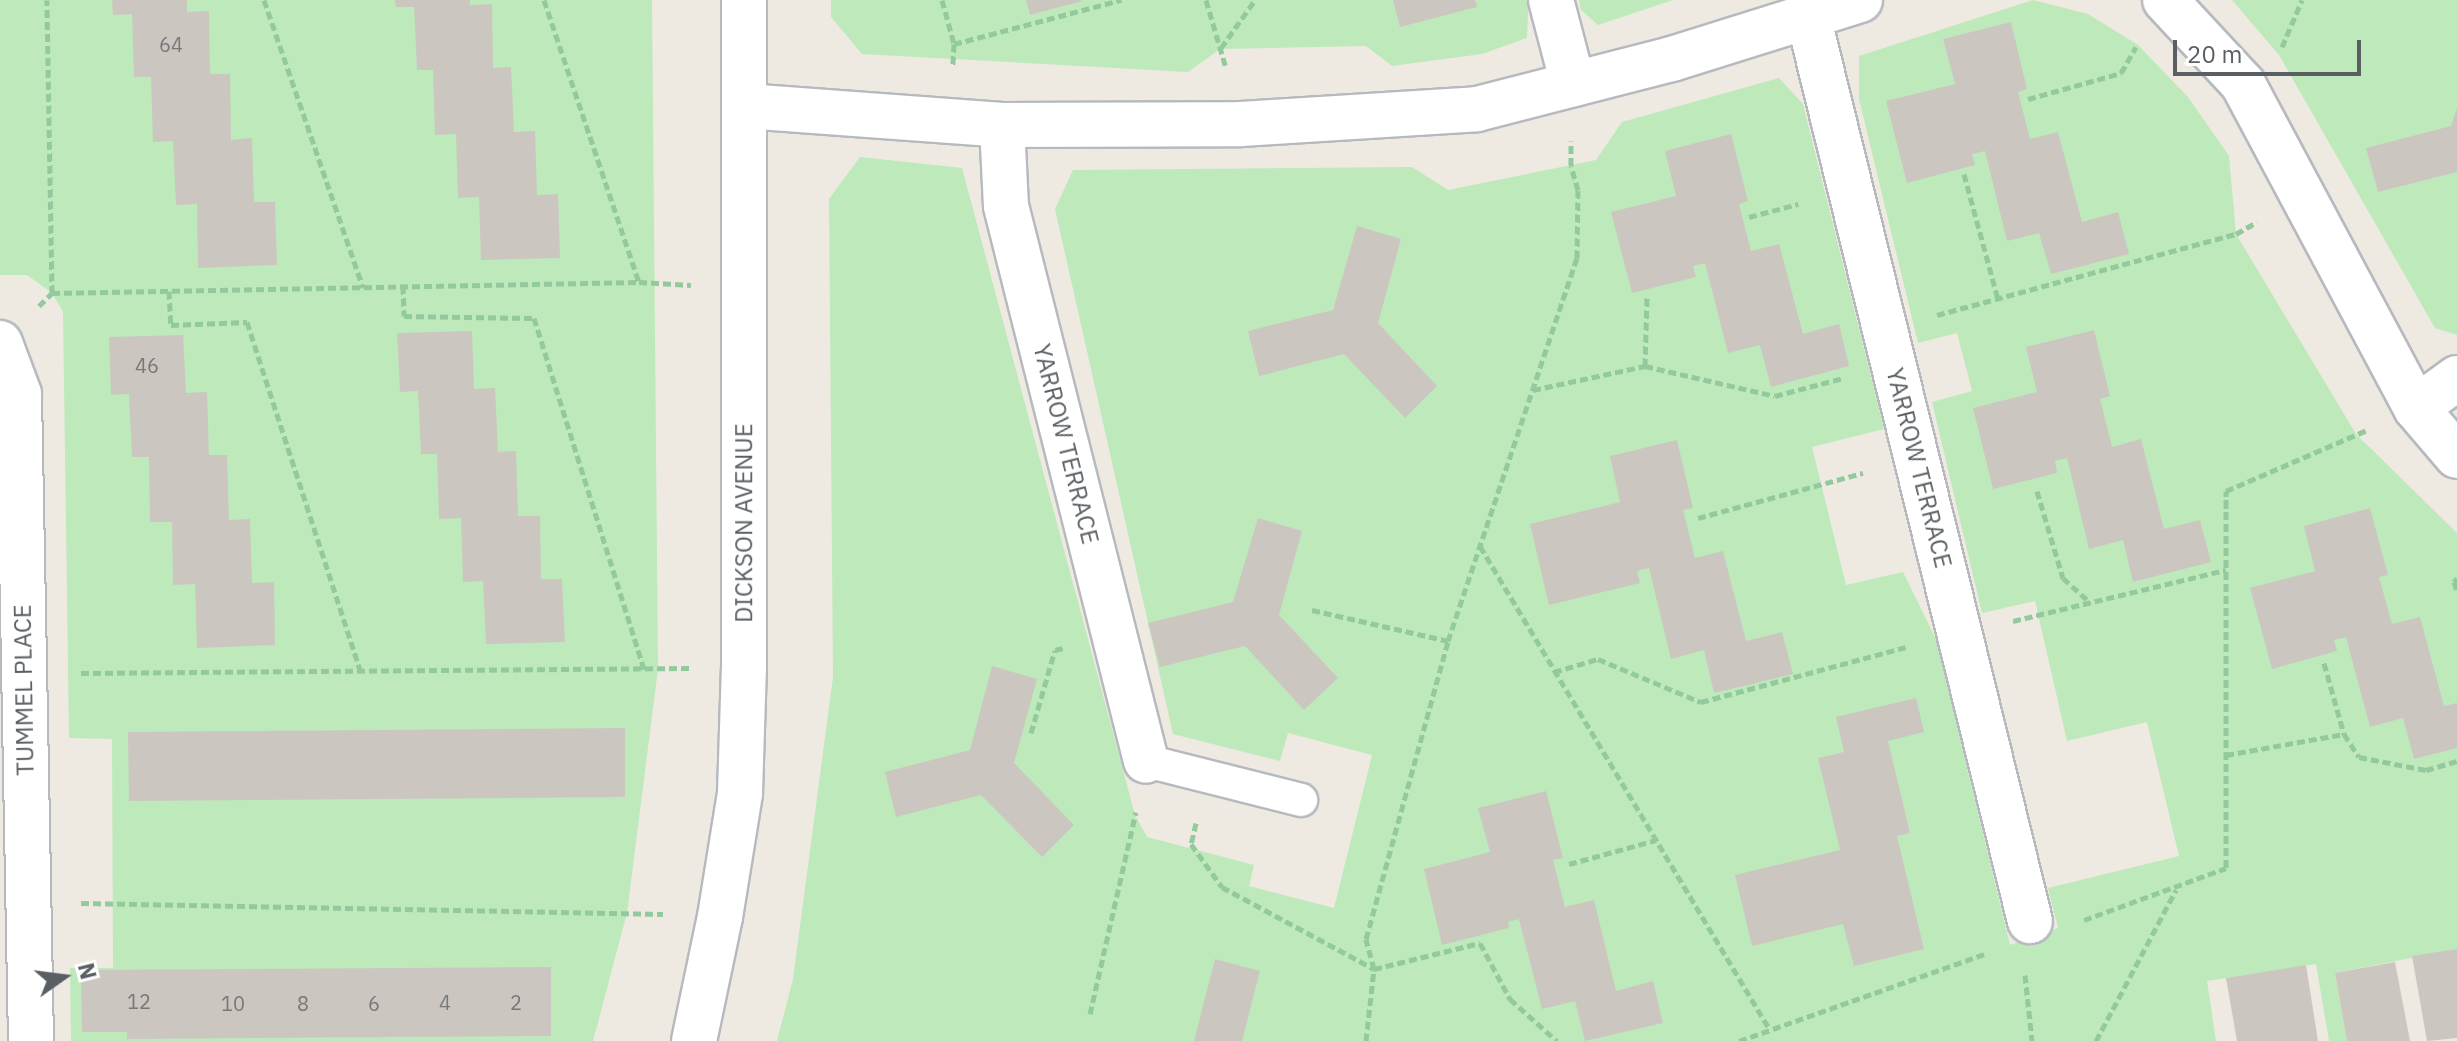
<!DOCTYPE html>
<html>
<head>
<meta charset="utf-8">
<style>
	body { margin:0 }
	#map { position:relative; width:2457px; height:1041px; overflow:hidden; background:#eeeae1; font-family:"IBM Plex Sans",sans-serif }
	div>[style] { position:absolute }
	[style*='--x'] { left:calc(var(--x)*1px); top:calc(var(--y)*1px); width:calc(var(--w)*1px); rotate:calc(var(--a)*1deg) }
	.green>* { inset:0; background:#bee9ba }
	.building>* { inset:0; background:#cbc7c0 }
	.path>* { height:5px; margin-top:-2.5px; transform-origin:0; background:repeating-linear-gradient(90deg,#93ca9d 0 8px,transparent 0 12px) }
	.roads { filter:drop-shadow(2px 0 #b6babf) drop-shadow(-2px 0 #b6babf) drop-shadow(0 2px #b6babf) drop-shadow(0 -2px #b6babf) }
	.service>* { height:32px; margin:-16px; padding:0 16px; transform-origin:16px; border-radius:16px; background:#fff }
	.minor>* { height:44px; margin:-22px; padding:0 22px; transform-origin:22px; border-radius:22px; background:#fff }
	.tertiary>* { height:44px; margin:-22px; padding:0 22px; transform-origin:22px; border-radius:22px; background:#fff }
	span { translate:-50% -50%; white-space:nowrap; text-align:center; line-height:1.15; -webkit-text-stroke:7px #fff; paint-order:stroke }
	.number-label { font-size:20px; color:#76797a }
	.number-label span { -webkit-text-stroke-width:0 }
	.street-label { font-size:24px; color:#595f63 }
	.north { position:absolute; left:24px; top:937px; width:80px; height:80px; -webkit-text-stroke:6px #fff; paint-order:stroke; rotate:76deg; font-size:22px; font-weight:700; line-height:32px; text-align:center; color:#595f63 }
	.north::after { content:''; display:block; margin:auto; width:28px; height:36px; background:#595f63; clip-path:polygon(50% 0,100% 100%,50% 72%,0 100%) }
	.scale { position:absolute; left:2173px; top:40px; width:188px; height:36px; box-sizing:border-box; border:4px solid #595f63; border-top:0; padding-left:10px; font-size:24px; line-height:28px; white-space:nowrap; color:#595f63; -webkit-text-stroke:6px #fff; paint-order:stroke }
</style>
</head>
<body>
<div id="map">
	<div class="green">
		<div style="clip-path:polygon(0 0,652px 0,658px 669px,627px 913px,593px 1041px,71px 1041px,70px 968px,113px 968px,112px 739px,69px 738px,63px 312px,52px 293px,27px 275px,0 275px)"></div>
		<div style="clip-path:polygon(831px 0,1526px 0,1528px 10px,1527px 38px,1482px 54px,1392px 66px,1366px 46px,1220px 49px,1188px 72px,862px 54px,831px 17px)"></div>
		<div style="clip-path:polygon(1579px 0,1673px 0,1598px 25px,1581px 10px)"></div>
		<div style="clip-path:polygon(2033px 0,2088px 14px,2138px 45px,2188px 97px,2229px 156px,2236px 234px,2356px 434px,2457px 533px,2457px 949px,2335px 973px,2347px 1041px,2329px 1041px,2316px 964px,2207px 981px,2216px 1041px,777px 1041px,793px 979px,833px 677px,829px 199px,860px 157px,962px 168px,1135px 815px,1147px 837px,1254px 865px,1249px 886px,1334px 908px,1372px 755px,1288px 733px,1280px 761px,1173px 734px,1055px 209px,1073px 170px,1412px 167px,1448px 190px,1596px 160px,1622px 122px,1779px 78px,1803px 104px,1884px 429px,1812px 447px,1846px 585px,1903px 572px,1936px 639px,2010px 945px,2058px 928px,2048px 888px,2179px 856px,2147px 722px,2067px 741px,2035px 601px,1982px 613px,1932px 402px,1972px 391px,1957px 333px,1918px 343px,1859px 99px,1859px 56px)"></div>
		<div style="clip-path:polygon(2232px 0,2457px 0,2457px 335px,2435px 328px,2279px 55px)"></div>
	</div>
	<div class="building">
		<div style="clip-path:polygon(112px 0,187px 0,187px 12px,209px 11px,210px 74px,230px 74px,231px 140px,252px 138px,254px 202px,275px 202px,277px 265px,198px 268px,197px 204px,176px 205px,173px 141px,153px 142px,151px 77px,134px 77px,132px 14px,113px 15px)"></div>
		<div style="clip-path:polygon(395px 0,470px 0,470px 5px,492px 4px,493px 68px,511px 67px,514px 132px,535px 131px,537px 195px,558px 194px,560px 258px,481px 260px,479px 197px,458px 198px,456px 134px,435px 135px,433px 70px,417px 70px,414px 7px,396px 7px)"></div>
		<div style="clip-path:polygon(1026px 0,1081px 0,1082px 1px,1030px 15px)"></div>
		<div style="clip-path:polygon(1393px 0,1475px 0,1477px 7px,1400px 27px)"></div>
		<div style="clip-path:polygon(2011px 22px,2027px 89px,2018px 92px,2030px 139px,2058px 132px,2082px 222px,2118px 212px,2129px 254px,2051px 274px,2039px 233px,2007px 241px,1985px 151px,1972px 154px,1975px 165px,1907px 183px,1886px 101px,1955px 84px,1943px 39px)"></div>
		<div style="clip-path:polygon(2457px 108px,2457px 172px,2378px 192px,2366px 148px,2451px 126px)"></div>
		<div style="clip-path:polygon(1731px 134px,1748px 201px,1739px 204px,1751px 251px,1779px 244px,1803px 334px,1839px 324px,1849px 366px,1771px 387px,1760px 345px,1728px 353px,1705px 263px,1693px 266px,1696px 277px,1632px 293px,1611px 212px,1676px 196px,1665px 151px)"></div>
		<div style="clip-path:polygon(1357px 226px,1401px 239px,1378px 323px,1437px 386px,1405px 418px,1344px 354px,1259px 376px,1248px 331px,1333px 310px)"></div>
		<div style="clip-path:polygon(2094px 330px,2110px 396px,2100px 399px,2112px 447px,2141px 439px,2164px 529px,2200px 520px,2211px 562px,2133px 582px,2123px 540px,2089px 549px,2067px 458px,2055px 461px,2057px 473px,1993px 489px,1973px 408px,2037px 392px,2026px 347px)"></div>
		<div style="clip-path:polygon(472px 331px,474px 389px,495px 388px,498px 452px,516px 451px,518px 516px,540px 516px,541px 579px,562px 579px,565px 642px,486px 644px,483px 581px,463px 582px,461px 518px,439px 519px,437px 454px,421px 454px,418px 391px,400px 392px,397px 333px)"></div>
		<div style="clip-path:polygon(183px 335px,186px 393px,207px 392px,209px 455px,227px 455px,229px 520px,250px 519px,252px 583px,274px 582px,275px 645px,197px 648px,195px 584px,173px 585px,172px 522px,150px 522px,149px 457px,132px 457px,129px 394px,111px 395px,109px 337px)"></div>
		<div style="clip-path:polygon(1677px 440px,1693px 508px,1683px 510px,1695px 558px,1723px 551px,1746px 641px,1782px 632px,1793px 674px,1714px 693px,1704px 650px,1671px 659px,1649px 568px,1637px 571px,1640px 583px,1549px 605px,1530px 524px,1620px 502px,1610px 456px)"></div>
		<div style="clip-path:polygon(2370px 508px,2388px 575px,2379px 577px,2392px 624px,2420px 617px,2444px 706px,2457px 703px,2457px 748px,2414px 759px,2403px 718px,2370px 727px,2346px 637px,2334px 640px,2337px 651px,2272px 669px,2250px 588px,2315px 571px,2304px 526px)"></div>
		<div style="clip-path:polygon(1258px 518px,1302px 531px,1279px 615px,1338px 678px,1304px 710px,1245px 646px,1160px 667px,1148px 623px,1233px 602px)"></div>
		<div style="clip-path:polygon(992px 666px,1037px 679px,1014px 763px,1074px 825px,1042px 857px,981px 795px,896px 817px,885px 772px,970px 750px)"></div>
		<div style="clip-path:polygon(1916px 698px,1924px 732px,1888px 741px,1910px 833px,1897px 836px,1924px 949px,1854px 966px,1843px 924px,1752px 946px,1735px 875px,1840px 850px,1818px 758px,1844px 752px,1836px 717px)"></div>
		<div style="clip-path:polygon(625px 728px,625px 797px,129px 801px,128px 732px)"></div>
		<div style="clip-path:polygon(1546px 791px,1563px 858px,1553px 860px,1565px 907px,1594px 900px,1616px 991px,1653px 981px,1663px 1023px,1585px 1041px,1575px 1001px,1542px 1009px,1519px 919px,1508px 922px,1509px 928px,1442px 945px,1424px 869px,1490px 852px,1478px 808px)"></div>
		<div style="clip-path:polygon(2457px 949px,2457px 1038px,2427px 1041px,2412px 956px)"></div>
		<div style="clip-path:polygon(1215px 959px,1260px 971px,1242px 1041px,1194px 1041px)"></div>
		<div style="clip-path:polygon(2395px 962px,2410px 1041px,2347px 1041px,2335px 973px)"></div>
		<div style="clip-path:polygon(2306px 965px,2318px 1041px,2237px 1041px,2226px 978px)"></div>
		<div style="clip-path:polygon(551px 967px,551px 1036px,127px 1039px,127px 1032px,82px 1032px,81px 970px)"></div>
	</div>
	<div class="path">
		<div style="--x:264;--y:0;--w:304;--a:71"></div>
		<div style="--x:544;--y:0;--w:298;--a:71.4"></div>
		<div style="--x:942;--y:0;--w:46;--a:74.7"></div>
		<div style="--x:954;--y:44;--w:21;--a:93"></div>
		<div style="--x:1206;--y:0;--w:71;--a:73.6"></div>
		<div style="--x:954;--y:44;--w:173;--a:-14.8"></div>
		<div style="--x:2282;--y:47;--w:51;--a:-66.9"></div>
		<div style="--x:1221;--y:48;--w:59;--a:-54.7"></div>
		<div style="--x:2028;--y:99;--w:97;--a:-15.6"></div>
		<div style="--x:2121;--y:73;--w:30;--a:-60"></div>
		<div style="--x:1964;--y:174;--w:130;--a:74.8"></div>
		<div style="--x:1749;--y:217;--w:51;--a:-14.9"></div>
		<div style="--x:403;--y:286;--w:30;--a:88"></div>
		<div style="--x:404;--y:316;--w:130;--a:0.9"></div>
		<div style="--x:534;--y:318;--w:368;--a:72.6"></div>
		<div style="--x:169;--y:291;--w:34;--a:87"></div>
		<div style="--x:171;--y:325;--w:76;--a:-2.3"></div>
		<div style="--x:247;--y:322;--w:366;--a:72"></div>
		<div style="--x:52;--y:293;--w:587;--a:-1.07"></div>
		<div style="--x:639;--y:282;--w:52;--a:3.3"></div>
		<div style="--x:39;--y:306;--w:18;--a:-45"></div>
		<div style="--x:52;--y:293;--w:293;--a:-91"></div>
		<div style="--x:1937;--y:315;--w:310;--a:-15.2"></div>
		<div style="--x:2236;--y:234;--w:24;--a:-30"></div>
		<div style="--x:1645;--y:366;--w:69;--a:-88.3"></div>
		<div style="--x:1533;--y:390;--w:115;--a:-12.1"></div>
		<div style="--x:1645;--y:366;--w:133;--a:13"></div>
		<div style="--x:1775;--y:396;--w:70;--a:-14.8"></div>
		<div style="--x:2037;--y:491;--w:91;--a:73.4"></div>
		<div style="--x:2063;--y:578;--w:36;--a:42"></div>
		<div style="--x:1698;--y:518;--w:171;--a:-15.3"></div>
		<div style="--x:1480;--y:546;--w:564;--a:59.07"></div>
		<div style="--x:2457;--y:578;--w:5;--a:127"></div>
		<div style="--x:2454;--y:582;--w:9;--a:72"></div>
		<div style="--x:1312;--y:610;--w:139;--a:12.8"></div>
		<div style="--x:2013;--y:621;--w:219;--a:-13.5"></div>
		<div style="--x:2324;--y:663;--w:74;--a:74.3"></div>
		<div style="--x:1554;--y:672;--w:46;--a:-16.5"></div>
		<div style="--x:1598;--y:659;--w:112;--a:22.7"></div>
		<div style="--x:1701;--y:702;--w:212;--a:-15"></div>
		<div style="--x:81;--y:673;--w:610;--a:-0.47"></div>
		<div style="--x:1031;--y:733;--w:86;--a:-73.9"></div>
		<div style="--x:1055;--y:650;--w:8;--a:-14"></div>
		<div style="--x:2226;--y:755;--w:120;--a:-10.1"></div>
		<div style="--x:2344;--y:734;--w:27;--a:57"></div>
		<div style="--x:2359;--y:757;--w:68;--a:11"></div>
		<div style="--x:2426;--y:770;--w:32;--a:-16"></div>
		<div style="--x:1196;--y:823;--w:22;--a:103"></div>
		<div style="--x:1191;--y:844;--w:53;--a:54.2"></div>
		<div style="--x:1222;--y:887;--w:173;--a:28.3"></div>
		<div style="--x:1374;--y:969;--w:109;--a:-13.8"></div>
		<div style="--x:1480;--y:943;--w:64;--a:61.8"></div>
		<div style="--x:1510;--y:999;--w:63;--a:41.8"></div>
		<div style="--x:1569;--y:864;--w:90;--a:-15.4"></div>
		<div style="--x:81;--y:903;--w:582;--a:1.08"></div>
		<div style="--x:2084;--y:920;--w:151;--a:-20.1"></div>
		<div style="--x:2226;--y:868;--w:377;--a:-90"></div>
		<div style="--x:2226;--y:491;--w:154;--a:-23.4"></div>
		<div style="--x:2025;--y:975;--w:66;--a:83.9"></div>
		<div style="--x:1090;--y:1014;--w:207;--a:-77.2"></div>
		<div style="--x:1366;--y:1041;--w:72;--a:-83.7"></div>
		<div style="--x:1374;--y:969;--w:31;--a:-105"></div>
		<div style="--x:1366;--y:939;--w:309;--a:-74.6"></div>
		<div style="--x:1448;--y:641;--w:404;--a:-71.4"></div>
		<div style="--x:1577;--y:258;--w:68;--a:-89.2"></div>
		<div style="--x:1578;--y:190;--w:25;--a:-106"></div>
		<div style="--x:1571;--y:166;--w:25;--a:-90"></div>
		<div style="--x:1739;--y:1041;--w:263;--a:-19.5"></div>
		<div style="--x:2096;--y:1041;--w:171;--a:-62.1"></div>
	</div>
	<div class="roads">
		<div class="service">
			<div style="--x:1146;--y:761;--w:160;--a:14.1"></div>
		</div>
		<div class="minor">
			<div style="--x:1551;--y:0;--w:87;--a:75.3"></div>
			<div style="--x:2165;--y:0;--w:115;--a:47.1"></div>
			<div style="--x:2243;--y:84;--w:367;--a:61.9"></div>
			<div style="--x:2416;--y:408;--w:63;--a:49.5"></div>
			<div style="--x:1808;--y:16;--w:932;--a:76.22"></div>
			<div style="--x:745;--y:106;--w:258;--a:4.2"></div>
			<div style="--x:1002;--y:125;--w:239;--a:-0.2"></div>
			<div style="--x:1241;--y:124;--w:236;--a:-3.6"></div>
			<div style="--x:1477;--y:109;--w:201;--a:-14.4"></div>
			<div style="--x:1672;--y:59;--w:197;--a:-17.4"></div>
			<div style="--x:1002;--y:125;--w:81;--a:87.2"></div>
			<div style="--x:1006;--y:206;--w:572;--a:75.84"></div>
			<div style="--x:0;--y:343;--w:54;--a:69.6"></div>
			<div style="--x:19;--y:394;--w:647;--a:88.94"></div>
			<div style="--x:2416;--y:408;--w:51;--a:-36.2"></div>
		</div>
		<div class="tertiary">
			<div style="--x:694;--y:1041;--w:127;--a:-78.2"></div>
			<div style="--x:720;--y:917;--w:126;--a:-80.8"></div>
			<div style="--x:740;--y:793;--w:125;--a:-88.2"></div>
			<div style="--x:744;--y:668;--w:668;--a:-90"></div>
		</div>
	</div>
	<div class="number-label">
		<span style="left:171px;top:44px">64</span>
		<span style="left:147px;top:365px">46</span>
		<span style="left:139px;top:1001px">12</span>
		<span style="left:445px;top:1002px">4</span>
		<span style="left:516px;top:1002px">2</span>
		<span style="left:233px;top:1003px">10</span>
		<span style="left:303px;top:1003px">8</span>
		<span style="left:374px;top:1003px">6</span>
	</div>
	<div class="street-label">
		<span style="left:1066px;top:444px;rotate:76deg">YARROW TERRACE</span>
		<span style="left:1919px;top:468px;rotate:76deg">YARROW TERRACE</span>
		<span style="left:744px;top:523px;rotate:-90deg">DICKSON AVENUE</span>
		<span style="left:24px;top:690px;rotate:-91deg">TUMMEL PLACE</span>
	</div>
	<div class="north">N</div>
	<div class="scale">20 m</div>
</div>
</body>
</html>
